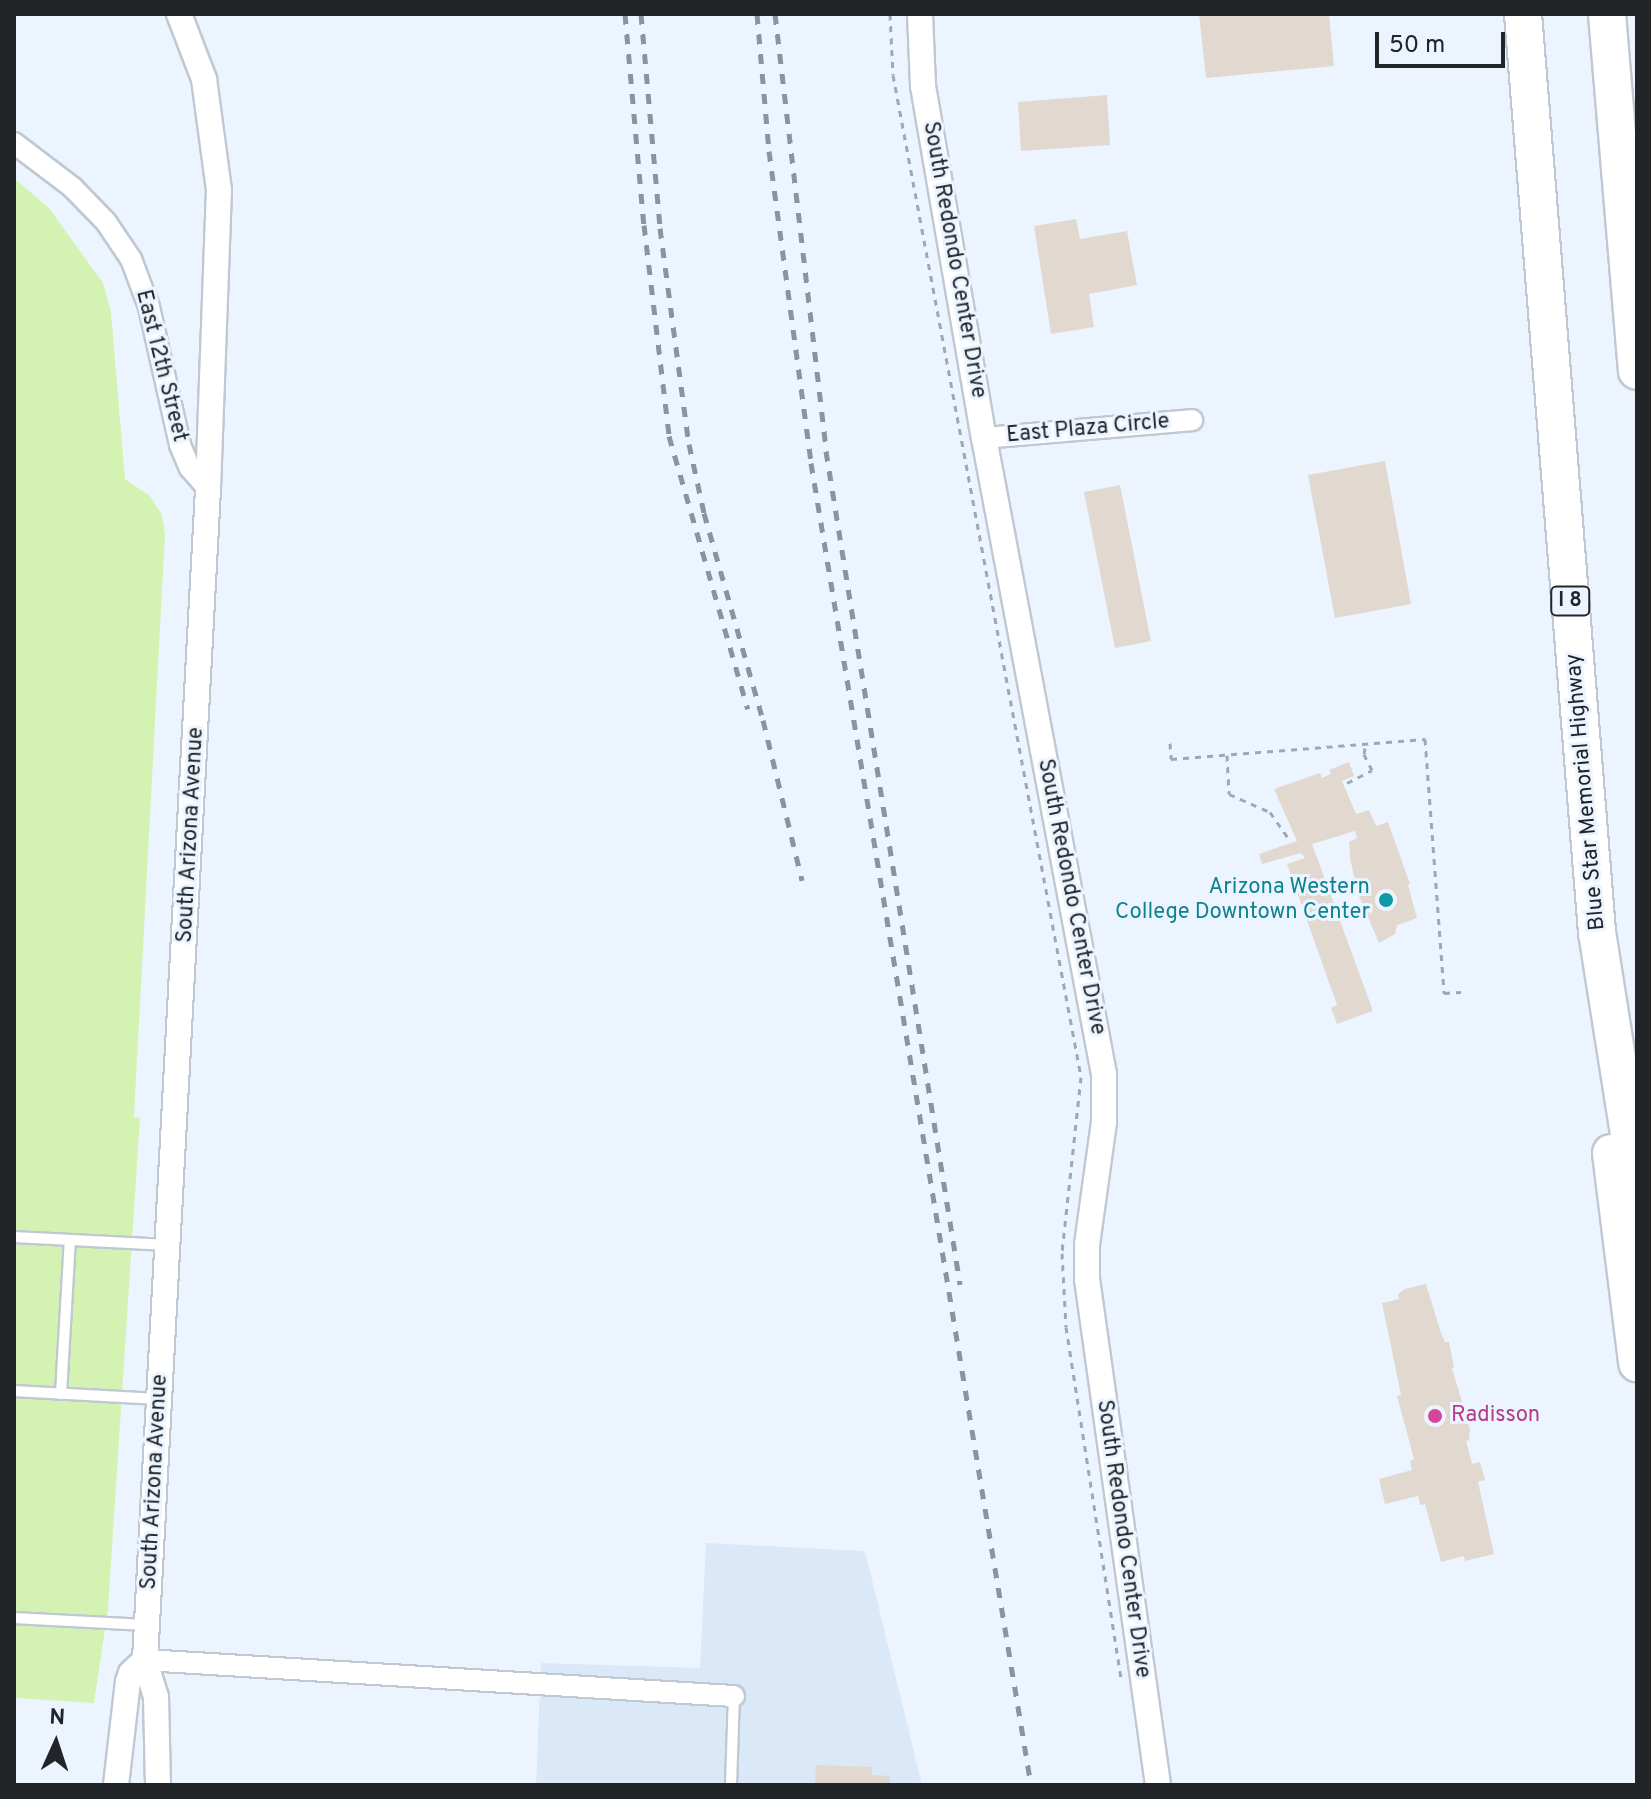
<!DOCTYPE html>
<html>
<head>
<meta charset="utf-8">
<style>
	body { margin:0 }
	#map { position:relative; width:1651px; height:1799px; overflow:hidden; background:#ecf5ff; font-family:Overpass,sans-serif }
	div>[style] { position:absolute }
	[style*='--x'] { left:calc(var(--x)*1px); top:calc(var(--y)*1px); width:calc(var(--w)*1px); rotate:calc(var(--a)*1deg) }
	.built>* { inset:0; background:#dae8f8 }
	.green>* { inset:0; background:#d4f3b3 }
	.building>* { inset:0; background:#e1d8cf }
	.path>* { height:3px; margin-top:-1.5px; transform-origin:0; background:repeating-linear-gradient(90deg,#a0a7ae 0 6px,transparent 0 12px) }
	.roads { filter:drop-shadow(2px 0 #c0c8d2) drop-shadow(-2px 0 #c0c8d2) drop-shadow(0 2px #c0c8d2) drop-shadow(0 -2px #c0c8d2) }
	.service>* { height:10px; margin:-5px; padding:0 5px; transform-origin:5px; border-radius:5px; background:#fff }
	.minor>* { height:20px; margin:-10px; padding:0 10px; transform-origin:10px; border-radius:10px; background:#fff }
	.tertiary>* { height:24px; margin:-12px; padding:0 12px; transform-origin:12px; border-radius:12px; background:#fff }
	.motorway>* { height:36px; margin:-18px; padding:0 18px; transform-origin:18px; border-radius:18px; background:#fff }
	.rail>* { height:5px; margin-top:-2.5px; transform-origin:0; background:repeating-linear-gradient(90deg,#8d939a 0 10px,transparent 0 20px) }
	.dots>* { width:22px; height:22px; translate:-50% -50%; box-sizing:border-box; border:4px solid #ecf5ff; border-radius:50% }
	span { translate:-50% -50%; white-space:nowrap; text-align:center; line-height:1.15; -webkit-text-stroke:6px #ecf5ff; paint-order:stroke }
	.shield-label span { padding:2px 6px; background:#ecf5ff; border:2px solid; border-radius:6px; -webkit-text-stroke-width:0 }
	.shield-label { font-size:20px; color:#212528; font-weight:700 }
	.street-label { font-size:22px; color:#212528 }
	.culture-label { font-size:22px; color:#0d838f }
	.right { translate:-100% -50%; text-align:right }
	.hotel-label { font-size:22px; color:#b23c85 }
	.left { translate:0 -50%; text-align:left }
	.frame { position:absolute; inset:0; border:16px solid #212528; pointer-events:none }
	.north { position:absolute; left:16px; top:1703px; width:80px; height:80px; -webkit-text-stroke:6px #ecf5ff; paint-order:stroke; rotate:3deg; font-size:22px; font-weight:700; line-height:32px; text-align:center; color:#212528 }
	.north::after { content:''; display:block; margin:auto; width:28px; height:36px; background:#212528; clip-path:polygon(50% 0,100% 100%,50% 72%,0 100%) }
	.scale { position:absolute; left:1375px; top:32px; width:130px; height:36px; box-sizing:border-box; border:4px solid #212528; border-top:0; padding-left:10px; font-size:24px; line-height:28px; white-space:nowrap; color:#212528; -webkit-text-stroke:6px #ecf5ff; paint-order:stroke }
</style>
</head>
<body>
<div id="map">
	<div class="built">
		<div style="clip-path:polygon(706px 1543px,865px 1551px,922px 1785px,536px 1785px,541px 1663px,700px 1668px)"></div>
	</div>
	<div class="green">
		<div style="clip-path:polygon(14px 178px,49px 208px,103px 283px,111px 312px,125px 479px,150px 496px,162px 515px,165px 534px,134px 1117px,140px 1118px,108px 1609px,94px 1703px,14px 1698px)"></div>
	</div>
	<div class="building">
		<div style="clip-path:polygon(1199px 14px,1329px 14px,1334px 66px,1206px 78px)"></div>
		<div style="clip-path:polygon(1107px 95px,1110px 145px,1021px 151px,1018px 102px)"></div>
		<div style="clip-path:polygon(1076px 219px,1080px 239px,1127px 231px,1137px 285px,1089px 294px,1094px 327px,1051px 334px,1034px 226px)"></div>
		<div style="clip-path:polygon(1385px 461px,1411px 604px,1335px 618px,1308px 475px)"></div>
		<div style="clip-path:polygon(1120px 485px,1151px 641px,1115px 648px,1084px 492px)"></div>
		<div style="clip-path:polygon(1349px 762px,1354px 776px,1342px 781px,1356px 814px,1369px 810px,1376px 826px,1388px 822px,1410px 884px,1408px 885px,1417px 918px,1397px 925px,1395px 934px,1379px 943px,1356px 889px,1364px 886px,1362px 879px,1355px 881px,1350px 858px,1349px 842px,1357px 838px,1355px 831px,1312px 844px,1373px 1011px,1337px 1024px,1331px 1008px,1337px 1005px,1287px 864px,1305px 858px,1301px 853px,1262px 864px,1259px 854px,1297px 841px,1274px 789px,1320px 773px,1322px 778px,1331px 774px,1329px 770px)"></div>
		<div style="clip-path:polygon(1426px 1284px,1441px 1333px,1445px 1342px,1449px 1342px,1454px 1367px,1452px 1368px,1470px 1429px,1469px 1440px,1466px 1441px,1472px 1464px,1480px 1462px,1485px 1480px,1478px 1482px,1494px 1554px,1465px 1561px,1464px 1556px,1441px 1562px,1425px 1504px,1420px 1505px,1418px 1496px,1385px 1504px,1379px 1479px,1412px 1470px,1410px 1461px,1414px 1459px,1397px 1396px,1401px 1395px,1382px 1303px,1399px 1299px,1398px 1294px,1405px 1289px)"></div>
		<div style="clip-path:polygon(816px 1765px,872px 1767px,872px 1775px,890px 1776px,890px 1785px,815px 1785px)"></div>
	</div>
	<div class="path">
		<div style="--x:890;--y:14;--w:61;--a:87.2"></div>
		<div style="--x:893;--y:75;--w:1019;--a:79.37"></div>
		<div style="--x:1081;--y:1077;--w:177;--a:96.2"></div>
		<div style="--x:1062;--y:1253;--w:74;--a:86.9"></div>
		<div style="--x:1066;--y:1327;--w:356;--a:81.1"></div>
		<div style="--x:1170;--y:743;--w:16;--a:86"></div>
		<div style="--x:1171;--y:759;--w:255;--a:-4.5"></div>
		<div style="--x:1425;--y:739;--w:255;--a:85.7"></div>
		<div style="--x:1444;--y:993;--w:17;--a:-3"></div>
		<div style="--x:1227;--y:755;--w:39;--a:87"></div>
		<div style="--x:1229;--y:794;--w:45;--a:23.7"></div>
		<div style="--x:1270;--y:812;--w:35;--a:55"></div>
		<div style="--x:1347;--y:783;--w:28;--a:-27"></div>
		<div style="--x:1372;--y:770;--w:18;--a:-117"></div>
		<div style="--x:1364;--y:754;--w:11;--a:-80"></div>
	</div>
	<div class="roads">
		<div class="service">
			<div style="--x:14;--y:1237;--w:154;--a:3"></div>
			<div style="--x:14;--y:1391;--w:144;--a:3.2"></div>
			<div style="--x:61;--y:1394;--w:154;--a:-86.7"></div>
			<div style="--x:14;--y:1618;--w:132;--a:3"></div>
			<div style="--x:731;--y:1785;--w:89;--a:-88.1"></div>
		</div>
		<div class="minor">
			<div style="--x:14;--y:143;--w:73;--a:37.2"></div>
			<div style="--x:72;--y:187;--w:49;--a:45.8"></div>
			<div style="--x:106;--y:222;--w:45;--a:56"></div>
			<div style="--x:131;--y:259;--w:51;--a:69.4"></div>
			<div style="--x:149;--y:307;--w:141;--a:77.3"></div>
			<div style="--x:180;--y:445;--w:25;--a:67"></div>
			<div style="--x:190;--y:468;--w:28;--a:49"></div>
			<div style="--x:984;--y:438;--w:209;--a:-4.9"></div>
			<div style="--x:145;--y:1660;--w:590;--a:3.5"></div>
		</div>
		<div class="tertiary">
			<div style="--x:920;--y:14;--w:72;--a:87.6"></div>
			<div style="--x:923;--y:86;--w:357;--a:80.2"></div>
			<div style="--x:984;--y:438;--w:647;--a:79.32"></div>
			<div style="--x:1104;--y:1074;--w:48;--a:90"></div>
			<div style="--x:1104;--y:1122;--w:123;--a:97.9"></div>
			<div style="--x:1087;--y:1244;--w:35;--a:90"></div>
			<div style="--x:1087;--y:1279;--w:511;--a:82.01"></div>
			<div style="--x:116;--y:1785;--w:104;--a:-83.4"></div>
			<div style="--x:128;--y:1682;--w:9;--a:-72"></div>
			<div style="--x:131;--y:1673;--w:19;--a:-43"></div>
			<div style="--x:158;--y:1785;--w:88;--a:-91.3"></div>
			<div style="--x:156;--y:1697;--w:39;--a:-107"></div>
			<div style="--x:145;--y:1660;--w:1173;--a:-86.92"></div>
			<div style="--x:208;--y:489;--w:299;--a:-87.9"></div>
			<div style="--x:219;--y:190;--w:112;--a:-97.7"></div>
			<div style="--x:204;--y:79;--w:70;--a:-111"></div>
		</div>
		<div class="motorway">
			<div style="--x:1523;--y:14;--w:921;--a:85.39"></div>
			<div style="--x:1597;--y:932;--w:256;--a:81"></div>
			<div style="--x:1607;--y:14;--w:358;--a:85.2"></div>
			<div style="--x:1611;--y:1153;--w:212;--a:82.9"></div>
		</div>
	</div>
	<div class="rail">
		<div style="--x:625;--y:14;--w:212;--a:84.9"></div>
		<div style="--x:644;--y:225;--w:212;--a:83.2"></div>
		<div style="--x:669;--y:436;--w:284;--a:73.9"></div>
		<div style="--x:641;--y:14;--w:215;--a:84.9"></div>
		<div style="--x:660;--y:228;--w:218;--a:82.4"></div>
		<div style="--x:689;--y:444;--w:71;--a:77.7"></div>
		<div style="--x:704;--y:513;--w:215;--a:74.1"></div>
		<div style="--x:763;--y:720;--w:165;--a:76.3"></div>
		<div style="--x:757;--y:14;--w:138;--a:85"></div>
		<div style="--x:769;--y:151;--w:315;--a:82.3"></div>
		<div style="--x:811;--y:463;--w:1340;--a:80.55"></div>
		<div style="--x:775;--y:14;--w:440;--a:83.3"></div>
		<div style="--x:826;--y:451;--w:844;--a:80.86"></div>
	</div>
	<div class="dots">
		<div style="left:1386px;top:900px;background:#0f9aa8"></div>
		<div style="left:1435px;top:1416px;background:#d1479c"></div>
	</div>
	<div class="shield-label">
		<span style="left:1570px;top:601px">I 8</span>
	</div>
	<div class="street-label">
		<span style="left:954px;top:260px;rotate:80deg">South Redondo Center Drive</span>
		<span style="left:161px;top:366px;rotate:76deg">East 12th Street</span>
		<span style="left:1088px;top:429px;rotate:-5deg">East Plaza Circle</span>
		<span style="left:1586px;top:792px;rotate:-95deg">Blue Star Memorial Highway</span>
		<span style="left:191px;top:835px;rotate:-87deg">South Arizona Avenue</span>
		<span style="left:1071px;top:897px;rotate:79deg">South Redondo Center Drive</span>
		<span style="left:155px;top:1482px;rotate:-87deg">South Arizona Avenue</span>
		<span style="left:1123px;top:1539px;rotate:82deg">South Redondo Center Drive</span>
	</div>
	<div class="culture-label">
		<span class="right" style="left:1370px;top:900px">Arizona Western<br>College Downtown Center</span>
	</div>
	<div class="hotel-label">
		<span class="left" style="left:1451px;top:1416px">Radisson</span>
	</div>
	<div class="frame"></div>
	<div class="north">N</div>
	<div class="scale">50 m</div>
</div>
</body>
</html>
